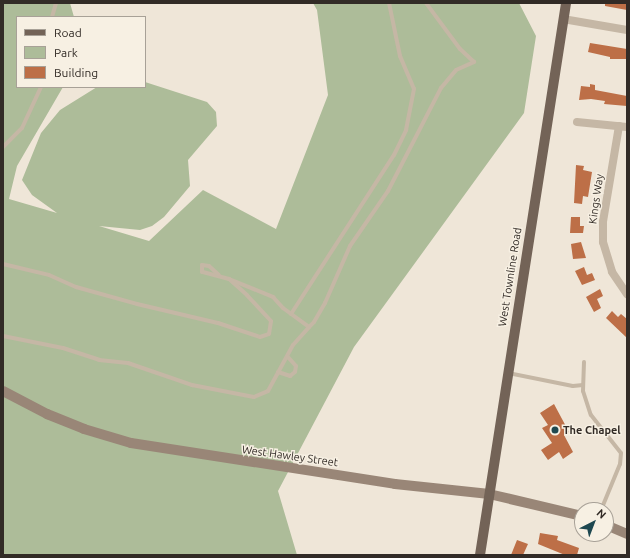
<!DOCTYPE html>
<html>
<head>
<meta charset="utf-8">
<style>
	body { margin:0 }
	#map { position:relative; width:630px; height:558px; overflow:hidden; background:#efe6d8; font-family:Ubuntu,sans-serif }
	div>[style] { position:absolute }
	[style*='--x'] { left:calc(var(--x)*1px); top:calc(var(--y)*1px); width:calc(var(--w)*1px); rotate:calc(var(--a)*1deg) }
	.green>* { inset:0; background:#adbc99 }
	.building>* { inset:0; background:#bd6f47 }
	.lane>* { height:4px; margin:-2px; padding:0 2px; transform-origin:2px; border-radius:2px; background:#c5b7a5 }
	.street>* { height:8px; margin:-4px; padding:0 4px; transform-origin:4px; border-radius:4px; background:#c5b7a5 }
	.secondary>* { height:10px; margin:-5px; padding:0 5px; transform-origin:5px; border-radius:5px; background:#998677 }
	.primary>* { height:10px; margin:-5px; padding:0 5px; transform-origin:5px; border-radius:5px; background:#736357 }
	.dots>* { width:11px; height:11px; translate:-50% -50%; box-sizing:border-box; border:2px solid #f7f0e3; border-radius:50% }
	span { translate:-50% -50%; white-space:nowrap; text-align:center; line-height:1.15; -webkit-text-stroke:3px #f7f0e3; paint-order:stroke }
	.street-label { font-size:11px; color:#322b26 }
	.poi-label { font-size:11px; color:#322b26; font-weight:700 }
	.left { translate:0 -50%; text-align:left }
	.frame { position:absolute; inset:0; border:4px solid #322b26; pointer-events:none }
	.legend { position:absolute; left:16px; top:16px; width:130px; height:72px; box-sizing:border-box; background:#f7f0e3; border:1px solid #a8a197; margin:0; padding:5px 7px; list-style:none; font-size:12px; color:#322b26 }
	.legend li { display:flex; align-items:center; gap:8px; height:20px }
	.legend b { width:20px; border:1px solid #a8a197 }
	.north { position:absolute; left:574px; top:502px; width:40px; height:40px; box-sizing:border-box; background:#f7f0e3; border:1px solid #a8a197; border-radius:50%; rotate:42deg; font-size:11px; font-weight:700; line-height:16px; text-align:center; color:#322b26 }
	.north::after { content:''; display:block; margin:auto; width:14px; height:18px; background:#1e4850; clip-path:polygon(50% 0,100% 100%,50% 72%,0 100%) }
</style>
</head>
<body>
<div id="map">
	<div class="green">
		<div style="clip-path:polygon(3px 3px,70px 3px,74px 17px,17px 17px,17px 87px,63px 87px,17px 166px,9px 199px,57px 213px,32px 195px,22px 180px,41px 133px,60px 110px,97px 87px,145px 87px,145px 82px,207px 102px,216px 112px,217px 126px,188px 160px,190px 186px,164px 217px,152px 226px,140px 230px,99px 226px,149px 241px,203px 190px,276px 229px,328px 95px,317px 10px,313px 3px,519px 3px,536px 36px,524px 113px,354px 347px,278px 491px,297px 555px,3px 555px)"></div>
	</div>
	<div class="building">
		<div style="clip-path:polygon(605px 3px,627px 3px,627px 10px,605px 6px)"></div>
		<div style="clip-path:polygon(590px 43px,627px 49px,627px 59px,610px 59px,610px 57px,588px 52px)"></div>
		<div style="clip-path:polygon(590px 84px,595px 85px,595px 90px,627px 96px,627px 106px,604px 104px,605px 101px,591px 99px,579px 100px,581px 86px,590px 87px)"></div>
		<div style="clip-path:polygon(576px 165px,584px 166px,583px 170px,592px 172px,588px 197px,583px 196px,582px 204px,574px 203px)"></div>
		<div style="clip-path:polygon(571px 217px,580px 217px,580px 226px,584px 226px,583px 233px,570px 233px)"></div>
		<div style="clip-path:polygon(581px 242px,586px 258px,573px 259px,571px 244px)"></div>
		<div style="clip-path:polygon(584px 267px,587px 275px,592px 273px,595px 280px,582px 285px,575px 271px)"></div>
		<div style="clip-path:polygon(600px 289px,603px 296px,597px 299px,601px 308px,594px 312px,586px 297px)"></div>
		<div style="clip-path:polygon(612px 311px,618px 317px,621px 314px,627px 319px,627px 338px,606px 318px)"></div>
		<div style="clip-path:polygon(554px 404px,569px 432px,564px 435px,573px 452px,563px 459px,559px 452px,548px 460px,541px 450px,552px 443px,542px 428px,548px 425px,540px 413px)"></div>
		<div style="clip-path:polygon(540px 533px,558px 536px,557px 540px,579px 548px,577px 555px,565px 555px,538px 544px)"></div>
		<div style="clip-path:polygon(517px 540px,528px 544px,523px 555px,511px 555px)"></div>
	</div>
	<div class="lane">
		<div style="--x:52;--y:17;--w:15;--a:-74"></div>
		<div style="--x:3;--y:147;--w:27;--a:-45"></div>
		<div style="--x:22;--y:128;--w:45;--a:-65.1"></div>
		<div style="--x:3;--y:264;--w:47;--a:13.4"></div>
		<div style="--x:49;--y:275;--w:30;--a:24"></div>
		<div style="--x:76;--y:287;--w:63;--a:15.6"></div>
		<div style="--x:137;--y:304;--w:83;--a:13.2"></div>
		<div style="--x:218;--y:323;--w:44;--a:18.4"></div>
		<div style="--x:260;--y:337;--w:9;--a:-18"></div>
		<div style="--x:269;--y:334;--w:13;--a:-81"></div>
		<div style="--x:271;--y:321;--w:35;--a:-133"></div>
		<div style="--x:247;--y:295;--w:24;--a:-138"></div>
		<div style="--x:229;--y:279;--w:28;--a:-165"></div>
		<div style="--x:202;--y:272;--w:7;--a:-90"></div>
		<div style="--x:202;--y:265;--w:7;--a:8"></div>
		<div style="--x:209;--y:266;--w:13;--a:42"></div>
		<div style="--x:229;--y:279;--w:48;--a:22.2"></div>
		<div style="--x:273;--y:297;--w:15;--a:48"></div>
		<div style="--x:283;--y:308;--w:32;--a:36"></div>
		<div style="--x:309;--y:327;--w:7;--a:-45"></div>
		<div style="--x:314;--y:322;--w:22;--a:-60"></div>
		<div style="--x:325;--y:303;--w:62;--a:-66.3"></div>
		<div style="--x:350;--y:246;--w:67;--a:-55.4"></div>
		<div style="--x:388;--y:191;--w:116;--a:-62.8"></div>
		<div style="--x:441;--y:88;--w:23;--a:-50"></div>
		<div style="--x:456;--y:70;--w:20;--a:-24"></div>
		<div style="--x:474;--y:62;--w:19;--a:-137"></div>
		<div style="--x:460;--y:49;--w:57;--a:-126.5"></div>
		<div style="--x:291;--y:314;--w:189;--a:-57.1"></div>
		<div style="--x:394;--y:155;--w:28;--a:-64"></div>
		<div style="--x:406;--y:130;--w:42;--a:-79"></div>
		<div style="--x:414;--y:89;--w:36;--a:-113"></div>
		<div style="--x:400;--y:56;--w:54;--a:-101.7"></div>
		<div style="--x:3;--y:336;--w:61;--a:11.3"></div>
		<div style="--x:63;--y:348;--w:38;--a:18"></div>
		<div style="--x:99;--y:360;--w:29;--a:6"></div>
		<div style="--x:128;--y:363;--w:68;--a:19"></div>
		<div style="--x:192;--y:385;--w:63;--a:11"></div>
		<div style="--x:254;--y:397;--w:15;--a:-23"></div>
		<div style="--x:268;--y:391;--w:52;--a:-61.5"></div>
		<div style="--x:293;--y:345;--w:24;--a:-48"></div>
		<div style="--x:584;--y:362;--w:29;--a:92"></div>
		<div style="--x:583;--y:391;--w:25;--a:72"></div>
		<div style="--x:591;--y:415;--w:48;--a:51.7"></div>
		<div style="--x:621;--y:453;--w:11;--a:95"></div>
		<div style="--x:620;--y:464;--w:50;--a:112.4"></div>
		<div style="--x:278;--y:372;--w:13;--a:18"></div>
		<div style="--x:290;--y:376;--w:6;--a:-39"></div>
		<div style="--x:295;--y:372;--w:6;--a:-81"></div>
		<div style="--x:296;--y:366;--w:13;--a:-132"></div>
		<div style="--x:508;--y:373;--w:66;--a:11.3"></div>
		<div style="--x:573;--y:386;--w:10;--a:-6"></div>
	</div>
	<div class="street">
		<div style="--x:563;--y:19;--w:65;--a:9.8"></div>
		<div style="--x:577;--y:122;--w:50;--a:5.7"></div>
		<div style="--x:619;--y:126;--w:97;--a:99.5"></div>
		<div style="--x:603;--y:222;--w:20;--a:90"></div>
		<div style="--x:603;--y:242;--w:31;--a:73"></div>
		<div style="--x:612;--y:272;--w:27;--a:56"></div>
	</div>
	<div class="secondary">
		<div style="--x:3;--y:391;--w:50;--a:27.6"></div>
		<div style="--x:47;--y:414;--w:40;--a:22"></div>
		<div style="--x:84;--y:429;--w:49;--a:16.6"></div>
		<div style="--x:131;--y:443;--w:267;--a:8.8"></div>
		<div style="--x:395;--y:484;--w:95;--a:6.1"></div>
		<div style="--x:489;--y:494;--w:96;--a:13.3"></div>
		<div style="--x:606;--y:525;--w:23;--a:23"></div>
	</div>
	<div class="primary">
		<div style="--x:480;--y:555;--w:559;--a:-81.14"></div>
	</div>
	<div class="dots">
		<div style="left:555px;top:430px;background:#1e4850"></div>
	</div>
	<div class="street-label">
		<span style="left:596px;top:199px;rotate:-82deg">Kings Way</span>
		<span style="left:510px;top:277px;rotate:-81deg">West Townline Road</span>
		<span style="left:290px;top:456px;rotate:8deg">West Hawley Street</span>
	</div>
	<div class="poi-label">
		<span class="left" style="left:563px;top:430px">The Chapel</span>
	</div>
	<div class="frame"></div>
	<ul class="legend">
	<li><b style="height:5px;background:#736357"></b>Road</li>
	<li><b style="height:11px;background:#adbc99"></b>Park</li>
	<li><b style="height:11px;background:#bd6f47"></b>Building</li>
	</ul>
	<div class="north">N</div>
</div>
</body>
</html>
